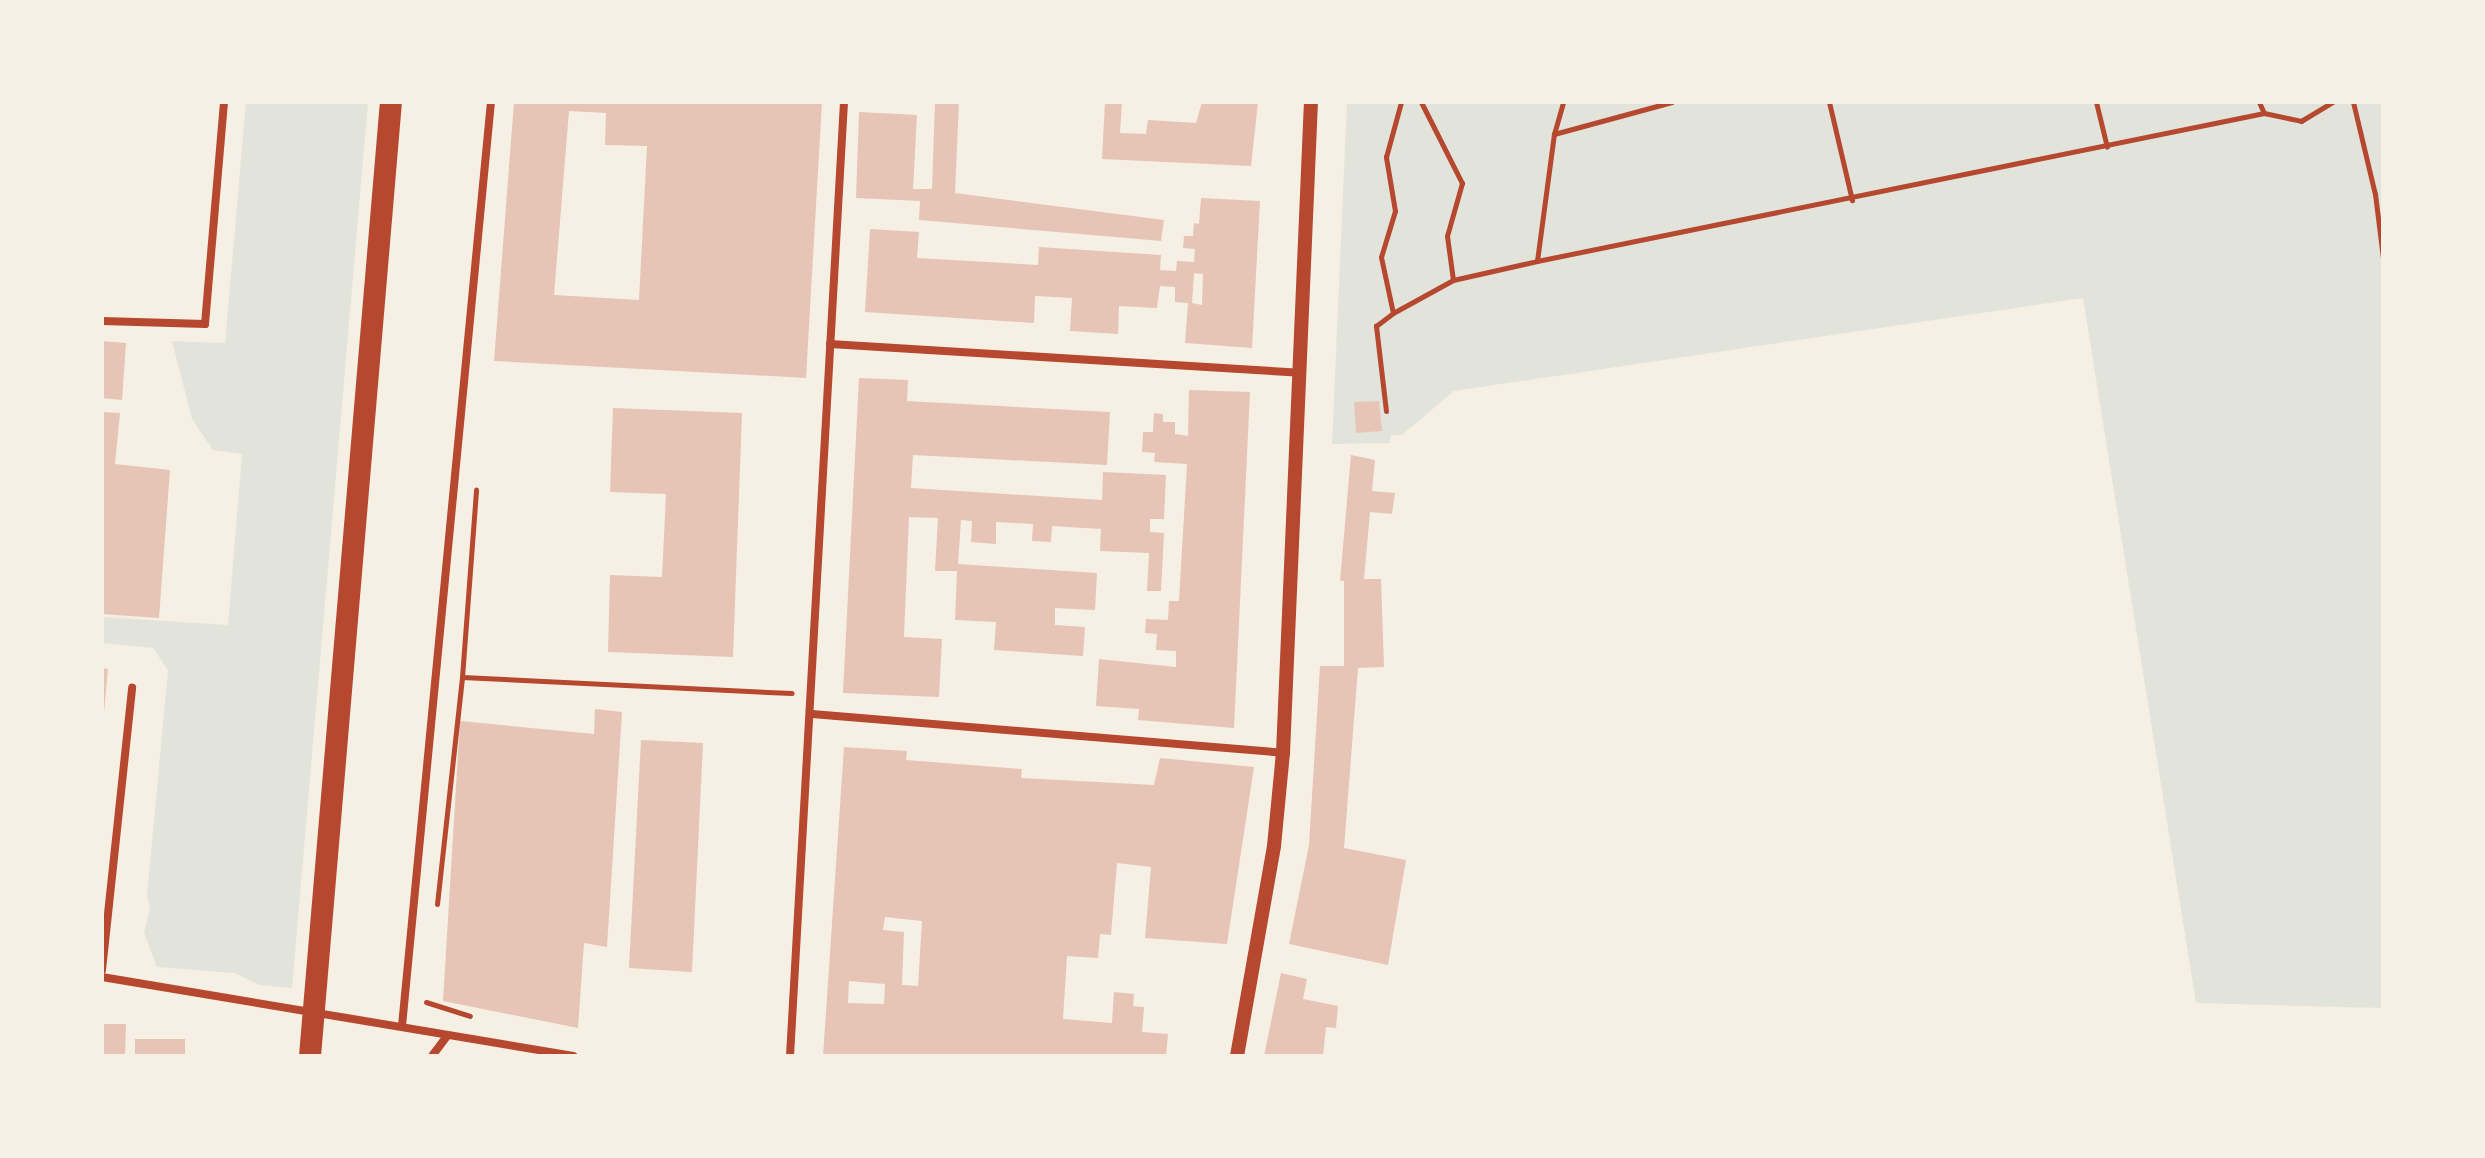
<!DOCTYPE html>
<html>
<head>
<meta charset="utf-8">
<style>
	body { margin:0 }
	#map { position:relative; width:2485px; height:1158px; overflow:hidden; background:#f6efe4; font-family:"DM Sans",sans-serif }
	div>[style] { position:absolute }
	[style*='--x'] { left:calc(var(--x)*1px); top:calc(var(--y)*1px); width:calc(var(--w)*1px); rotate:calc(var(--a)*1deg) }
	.green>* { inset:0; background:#e2e4dc }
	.building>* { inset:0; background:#e6c5b7 }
	.path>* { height:5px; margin:-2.5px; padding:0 2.5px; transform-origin:2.5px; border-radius:2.5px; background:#b5482f }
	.minor>* { height:8px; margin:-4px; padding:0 4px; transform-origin:4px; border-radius:4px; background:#b5482f }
	.tertiary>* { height:14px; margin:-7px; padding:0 7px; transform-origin:7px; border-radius:7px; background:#b5482f }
	.trunk>* { height:22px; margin:-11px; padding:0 11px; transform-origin:11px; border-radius:11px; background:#b5482f }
	span { translate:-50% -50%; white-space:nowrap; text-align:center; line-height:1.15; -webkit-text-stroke:8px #f6efe4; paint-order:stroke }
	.frame { position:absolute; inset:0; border:104px solid #f6efe4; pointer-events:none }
</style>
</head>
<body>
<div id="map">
	<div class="green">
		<div style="clip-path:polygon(246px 102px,368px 102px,292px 988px,260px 985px,234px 973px,157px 967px,144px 933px,150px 908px,147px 896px,168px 670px,153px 648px,102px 643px,102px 617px,228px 625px,242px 454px,213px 450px,192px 419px,172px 341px,225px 343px)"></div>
		<div style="clip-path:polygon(1347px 102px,2383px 102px,2383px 1008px,2196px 1003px,2083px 298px,1454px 391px,1402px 435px,1391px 435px,1390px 443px,1332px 444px)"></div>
	</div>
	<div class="building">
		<div style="clip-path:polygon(evenodd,514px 102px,822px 102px,806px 378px,494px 361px,514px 102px,569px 111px,606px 113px,605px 145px,647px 146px,639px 300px,554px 295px,569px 111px)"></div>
		<div style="clip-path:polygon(935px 102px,959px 102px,955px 193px,1164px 220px,1161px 241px,919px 220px,920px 201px,856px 198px,859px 112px,917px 115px,913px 189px,932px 189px)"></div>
		<div style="clip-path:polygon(1105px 102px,1122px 102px,1120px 133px,1146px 134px,1148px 120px,1196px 123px,1202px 102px,1258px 102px,1251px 166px,1102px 159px)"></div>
		<div style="clip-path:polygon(evenodd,1201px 198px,1260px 201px,1252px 348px,1185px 343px,1188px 303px,1175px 302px,1175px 287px,1160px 286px,1157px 308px,1119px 306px,1118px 334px,1070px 331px,1072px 298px,1035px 296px,1034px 323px,865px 312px,870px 229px,919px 232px,917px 258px,1038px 265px,1039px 247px,1161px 255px,1160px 270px,1176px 271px,1177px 261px,1194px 262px,1195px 249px,1183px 248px,1184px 236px,1193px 236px,1194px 223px,1199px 224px,1201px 198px,1194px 273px,1203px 274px,1202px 305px,1192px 303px,1194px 273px)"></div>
		<div style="clip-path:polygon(102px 341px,126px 343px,122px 400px,102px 398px)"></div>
		<div style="clip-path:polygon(859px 378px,908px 380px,907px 401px,1110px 412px,1107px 465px,913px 455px,911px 488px,1102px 500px,1103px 472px,1166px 475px,1164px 519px,1150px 519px,1150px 532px,1164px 533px,1161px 591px,1147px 591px,1149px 553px,1100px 551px,1101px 529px,1052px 526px,1051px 542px,1032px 541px,1033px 524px,996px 522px,996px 544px,971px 542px,972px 521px,961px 520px,958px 564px,1097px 573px,1095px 610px,1055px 608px,1055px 625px,1085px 627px,1083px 656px,994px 650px,996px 622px,955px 620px,957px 571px,935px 571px,938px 518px,909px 517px,904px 637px,942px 639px,939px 697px,843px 693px)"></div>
		<div style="clip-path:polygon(1189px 390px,1250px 392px,1234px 728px,1138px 720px,1139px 709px,1096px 706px,1099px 659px,1176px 667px,1176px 651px,1156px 650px,1157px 634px,1145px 633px,1146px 619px,1168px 620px,1169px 601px,1179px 601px,1187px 464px,1154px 462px,1155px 453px,1142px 452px,1143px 432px,1153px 432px,1154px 413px,1163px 414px,1163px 422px,1175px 422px,1175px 434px,1188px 436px)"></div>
		<div style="clip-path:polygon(1379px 401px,1382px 431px,1356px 433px,1354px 402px)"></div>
		<div style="clip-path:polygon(613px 408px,742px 413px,733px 657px,608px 652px,610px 575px,662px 577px,666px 494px,610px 492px)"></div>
		<div style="clip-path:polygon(102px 412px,120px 413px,115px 464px,170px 470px,159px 618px,102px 614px)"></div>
		<div style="clip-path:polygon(1351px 455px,1375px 460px,1372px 491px,1395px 493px,1392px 514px,1370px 512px,1364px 579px,1381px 579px,1384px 667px,1358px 668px,1344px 848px,1406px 860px,1388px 965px,1289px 944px,1309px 845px,1320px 666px,1344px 666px,1344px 581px,1340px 581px)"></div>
		<div style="clip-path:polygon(102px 668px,108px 669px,104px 713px,102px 713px)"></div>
		<div style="clip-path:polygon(595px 709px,622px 712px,607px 947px,584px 943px,578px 1028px,443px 1001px,460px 721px,594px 734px)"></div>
		<div style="clip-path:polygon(641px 740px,703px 743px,692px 972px,629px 968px)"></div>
		<div style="clip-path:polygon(evenodd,844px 747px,907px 751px,906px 760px,1022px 769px,1021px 778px,1154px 785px,1160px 758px,1254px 767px,1227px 944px,1145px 938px,1151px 867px,1117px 863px,1111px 935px,1100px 934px,1098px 958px,1067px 956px,1063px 1019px,1112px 1023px,1114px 992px,1134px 994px,1133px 1006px,1144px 1007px,1142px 1032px,1168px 1034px,1166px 1056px,823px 1056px,844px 747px,885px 917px,922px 921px,918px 986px,902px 985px,904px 932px,883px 930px,885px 917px,844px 747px,849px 981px,885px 984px,884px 1004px,848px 1003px,849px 981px)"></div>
		<div style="clip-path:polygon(1281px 973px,1307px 979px,1303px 999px,1338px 1006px,1336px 1028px,1326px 1027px,1323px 1056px,1264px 1056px)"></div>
		<div style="clip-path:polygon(102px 1024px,126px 1024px,125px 1056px,102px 1056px)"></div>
		<div style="clip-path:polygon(135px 1039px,185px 1039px,185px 1056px,135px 1056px)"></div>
	</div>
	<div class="path">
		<div style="--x:1421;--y:102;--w:91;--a:63.2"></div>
		<div style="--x:1462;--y:183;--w:55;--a:105.8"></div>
		<div style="--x:1447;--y:236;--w:44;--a:82.2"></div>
		<div style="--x:1829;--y:102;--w:101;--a:76.8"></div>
		<div style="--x:2096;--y:102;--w:46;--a:76.3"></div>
		<div style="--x:2259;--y:102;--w:12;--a:66"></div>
		<div style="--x:2353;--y:102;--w:95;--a:76.6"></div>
		<div style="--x:2375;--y:194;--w:64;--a:82.9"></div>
		<div style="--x:1554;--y:134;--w:122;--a:-15.2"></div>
		<div style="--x:1537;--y:261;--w:128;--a:-82.4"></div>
		<div style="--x:1554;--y:134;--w:33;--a:-74"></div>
		<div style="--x:1393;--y:313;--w:68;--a:-28.8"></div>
		<div style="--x:1453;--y:280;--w:86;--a:-12.7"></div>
		<div style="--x:1537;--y:261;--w:742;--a:-11.51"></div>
		<div style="--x:2264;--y:113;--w:38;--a:12"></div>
		<div style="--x:2301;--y:121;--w:37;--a:-31"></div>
		<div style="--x:1386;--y:411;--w:86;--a:-96.7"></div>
		<div style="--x:1376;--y:326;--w:21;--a:-37"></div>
		<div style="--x:1393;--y:313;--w:57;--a:-102.1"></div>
		<div style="--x:1381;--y:257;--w:48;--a:-73.1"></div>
		<div style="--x:1395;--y:211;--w:55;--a:-99.5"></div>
		<div style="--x:1386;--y:157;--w:57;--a:-74.7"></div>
		<div style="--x:462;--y:677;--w:188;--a:-85.7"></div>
		<div style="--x:437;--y:904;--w:228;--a:-83.7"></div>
		<div style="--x:462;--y:677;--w:330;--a:2.8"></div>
		<div style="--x:426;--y:1002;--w:46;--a:17.7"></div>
	</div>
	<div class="minor">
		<div style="--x:102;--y:321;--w:103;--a:1.7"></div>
		<div style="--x:205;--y:324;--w:223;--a:-85.1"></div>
		<div style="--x:830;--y:344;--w:471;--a:3.5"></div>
		<div style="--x:812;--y:714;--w:473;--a:4.7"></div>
		<div style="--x:102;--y:970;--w:284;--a:-83.9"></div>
		<div style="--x:102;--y:977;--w:478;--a:9.5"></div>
		<div style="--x:402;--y:1026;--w:928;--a:-84.5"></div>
		<div style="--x:432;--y:1056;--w:26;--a:-53"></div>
		<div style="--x:790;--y:1056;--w:956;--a:-86.76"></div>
	</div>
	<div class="tertiary">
		<div style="--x:1237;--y:1056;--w:213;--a:-80"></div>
		<div style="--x:1274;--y:846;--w:93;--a:-84.5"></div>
		<div style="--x:1283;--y:753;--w:652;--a:-87.54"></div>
	</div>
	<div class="trunk">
		<div style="--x:310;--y:1056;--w:957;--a:-85.15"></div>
	</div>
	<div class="frame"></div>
</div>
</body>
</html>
